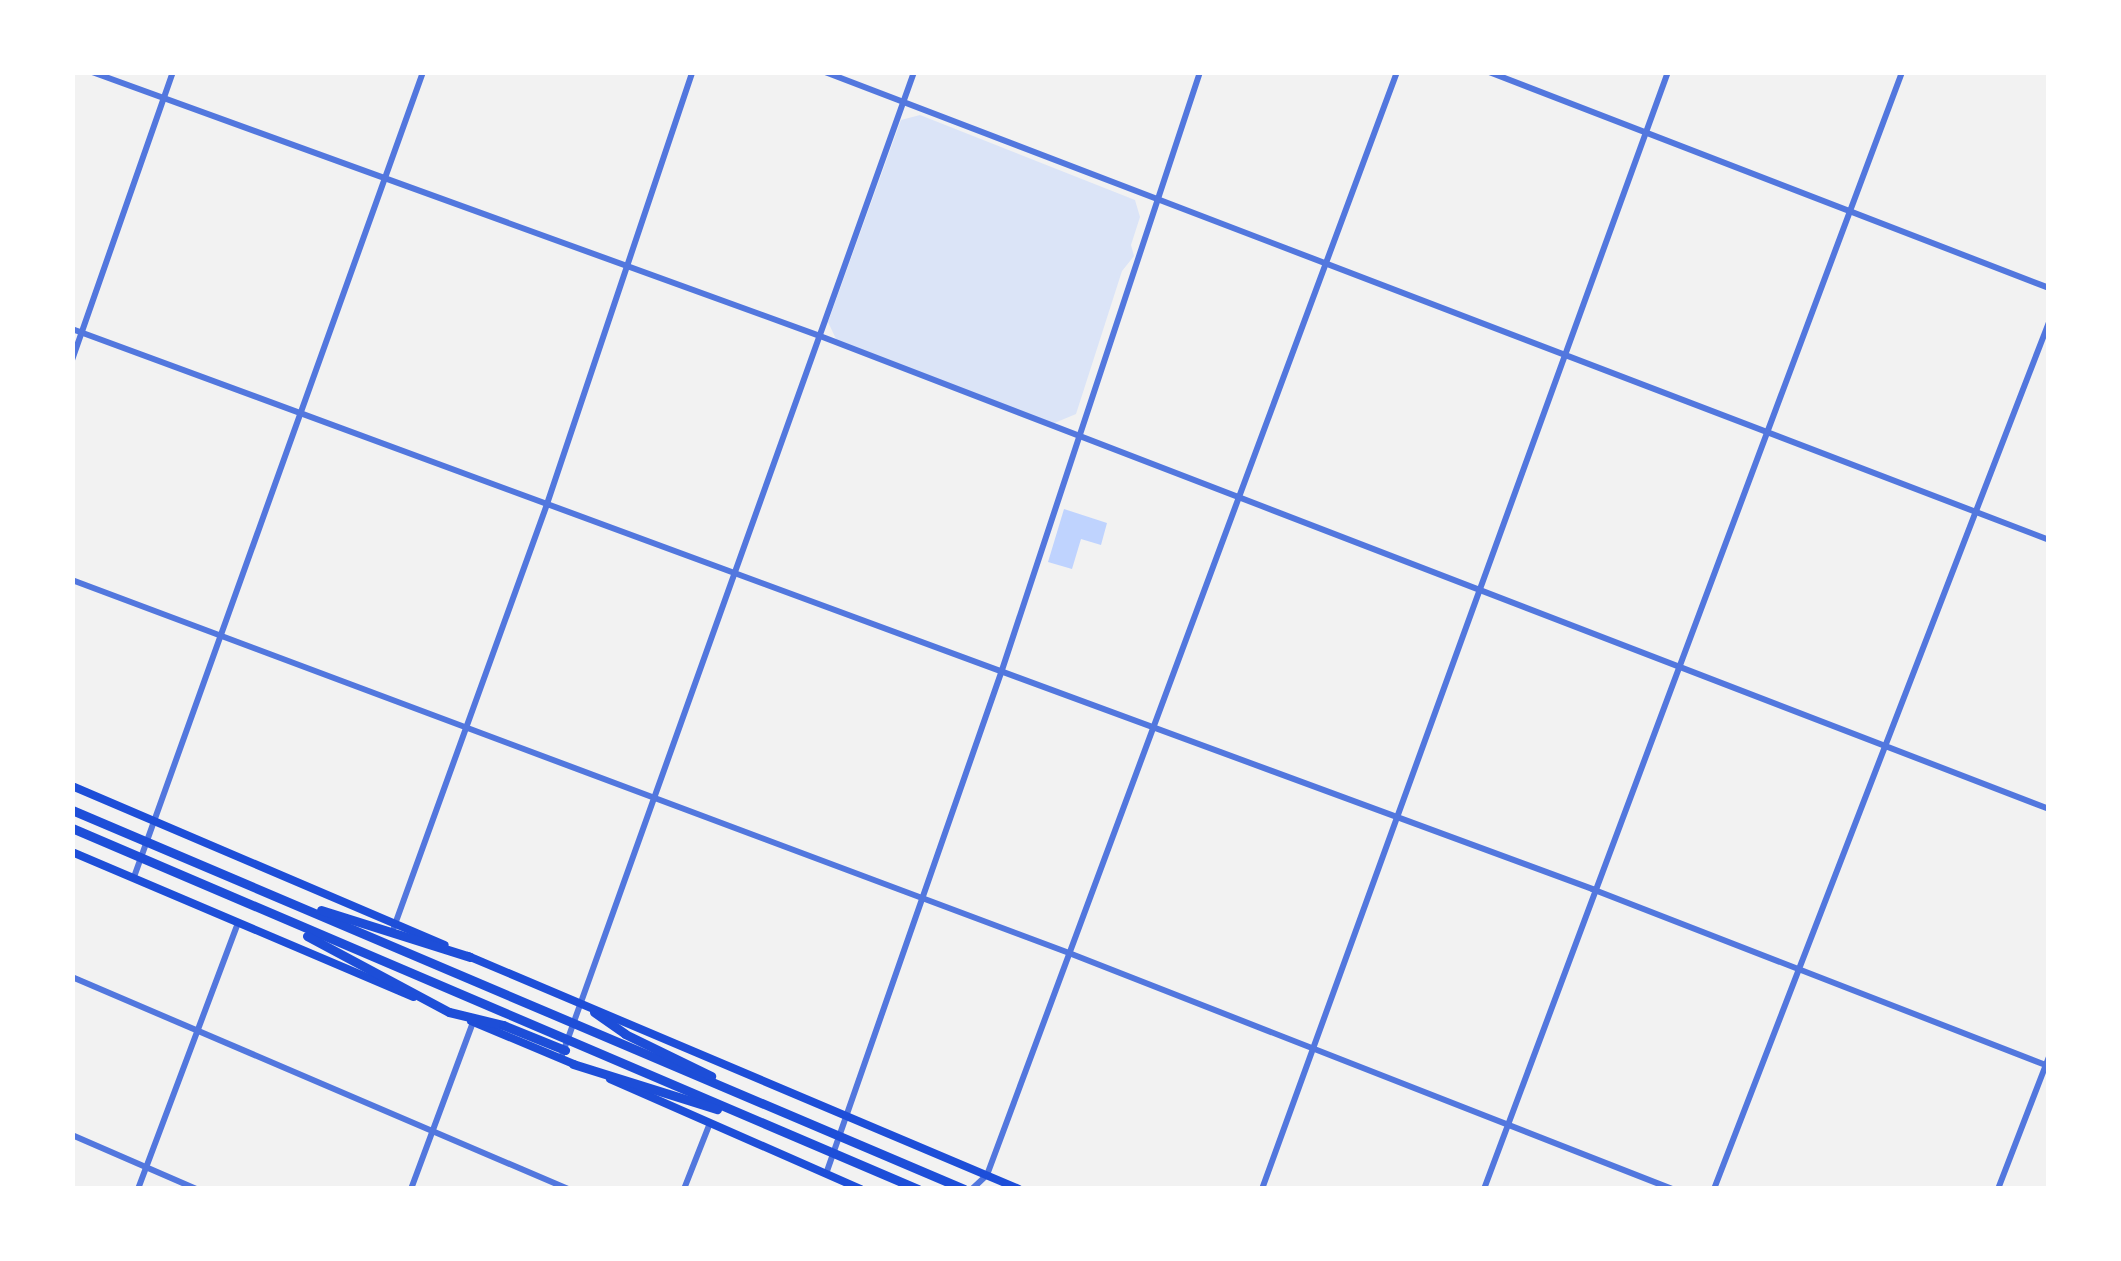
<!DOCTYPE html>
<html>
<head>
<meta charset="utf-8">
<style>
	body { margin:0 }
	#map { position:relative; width:2121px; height:1261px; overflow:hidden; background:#f2f2f2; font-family:Manrope,sans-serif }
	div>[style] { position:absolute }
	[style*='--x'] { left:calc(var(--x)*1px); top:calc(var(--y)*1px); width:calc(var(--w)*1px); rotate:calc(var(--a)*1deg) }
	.green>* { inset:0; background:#dbe4f7 }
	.water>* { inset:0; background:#bfd3fe }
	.minor>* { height:6px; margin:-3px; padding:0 3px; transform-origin:3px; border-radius:3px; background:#5277de }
	.secondary>* { height:8px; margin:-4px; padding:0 4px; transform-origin:4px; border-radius:4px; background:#1d4ed8 }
	.trunk>* { height:9px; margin:-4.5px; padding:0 4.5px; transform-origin:4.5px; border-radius:4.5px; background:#1d4ed8 }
	span { translate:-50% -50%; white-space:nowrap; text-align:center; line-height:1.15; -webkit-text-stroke:12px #fff; paint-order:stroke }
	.frame { position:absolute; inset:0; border:75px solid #fff; pointer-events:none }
</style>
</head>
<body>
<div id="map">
	<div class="green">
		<div style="clip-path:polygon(920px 115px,1135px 200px,1140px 217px,1131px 245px,1134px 256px,1122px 271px,1076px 414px,1052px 424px,837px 341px,828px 322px,901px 120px)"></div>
	</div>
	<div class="water">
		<div style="clip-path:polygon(1064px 509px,1107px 523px,1101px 545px,1081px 539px,1072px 569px,1048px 562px)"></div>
	</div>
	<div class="minor">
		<div style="--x:92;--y:72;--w:774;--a:19.93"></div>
		<div style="--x:820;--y:336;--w:1317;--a:21.05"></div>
		<div style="--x:825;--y:72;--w:1310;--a:20.92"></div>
		<div style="--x:1489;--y:72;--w:600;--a:21.09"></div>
		<div style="--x:72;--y:329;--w:1620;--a:20.22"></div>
		<div style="--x:1592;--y:889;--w:490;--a:21.2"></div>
		<div style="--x:72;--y:360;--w:305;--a:-70.7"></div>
		<div style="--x:72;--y:580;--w:1064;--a:20.51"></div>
		<div style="--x:1069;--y:953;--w:648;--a:21.37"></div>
		<div style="--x:134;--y:877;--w:855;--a:-70.25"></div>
		<div style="--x:394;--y:927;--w:450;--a:-70.1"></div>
		<div style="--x:547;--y:504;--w:456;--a:-71.4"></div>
		<div style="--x:72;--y:977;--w:539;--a:23.14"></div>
		<div style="--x:561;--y:1058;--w:1047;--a:-70.3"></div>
		<div style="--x:72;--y:1135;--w:135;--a:23.5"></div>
		<div style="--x:826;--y:1174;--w:531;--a:-70.75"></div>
		<div style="--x:1001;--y:673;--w:633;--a:-71.68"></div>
		<div style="--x:138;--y:1189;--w:284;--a:-69.4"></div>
		<div style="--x:411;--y:1189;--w:178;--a:-69.6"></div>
		<div style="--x:684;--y:1189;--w:71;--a:-68.5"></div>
		<div style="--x:972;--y:1189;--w:21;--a:-43"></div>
		<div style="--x:987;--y:1175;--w:1177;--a:-69.61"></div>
		<div style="--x:1262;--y:1189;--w:1188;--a:-70.03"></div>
		<div style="--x:1484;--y:1189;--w:1193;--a:-69.48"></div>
		<div style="--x:1714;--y:1189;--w:929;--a:-68.87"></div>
		<div style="--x:1998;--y:1189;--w:142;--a:-68.9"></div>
	</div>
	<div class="secondary">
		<div style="--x:72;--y:786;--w:405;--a:23.1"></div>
		<div style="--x:72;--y:852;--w:371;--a:23"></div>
		<div style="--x:468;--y:956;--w:598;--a:22.92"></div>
		<div style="--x:471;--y:1021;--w:112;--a:22.7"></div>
		<div style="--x:610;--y:1079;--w:274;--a:23.7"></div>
	</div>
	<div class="trunk">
		<div style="--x:72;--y:810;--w:969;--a:23.02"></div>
		<div style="--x:72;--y:828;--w:920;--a:23.11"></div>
		<div style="--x:321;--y:910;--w:156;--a:17.5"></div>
		<div style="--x:307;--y:936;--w:161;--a:28.2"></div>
		<div style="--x:449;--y:1012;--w:56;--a:13.5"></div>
		<div style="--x:503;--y:1025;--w:67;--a:22"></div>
		<div style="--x:594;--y:1012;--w:38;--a:35"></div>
		<div style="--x:625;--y:1034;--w:96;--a:26"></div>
		<div style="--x:573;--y:1064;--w:151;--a:17.4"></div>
	</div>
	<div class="frame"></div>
</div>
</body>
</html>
